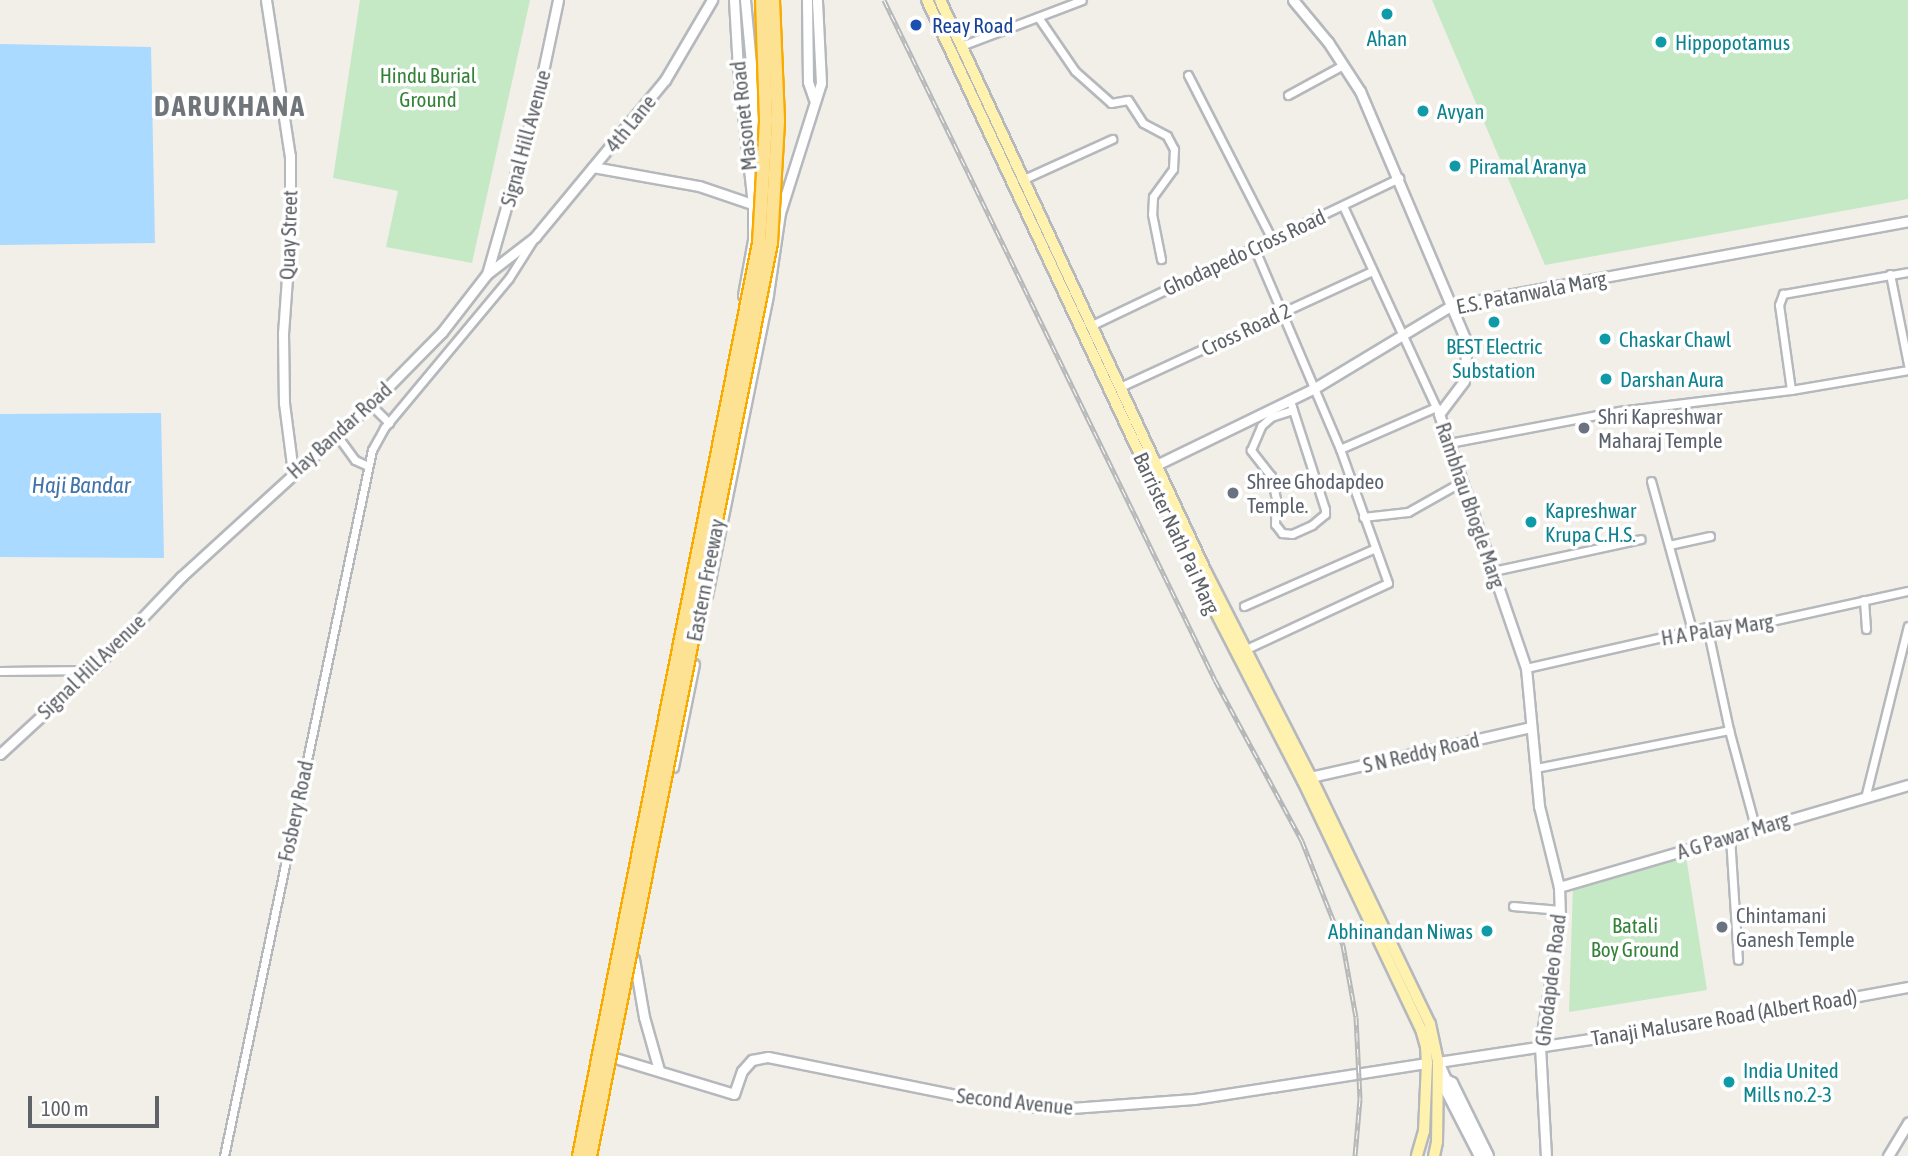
<!DOCTYPE html>
<html>
<head>
<meta charset="utf-8">
<style>
	body { margin:0 }
	#map { position:relative; width:1908px; height:1156px; overflow:hidden; background:#f1efe8; font-family:"Asap Condensed",sans-serif }
	div>[style] { position:absolute }
	[style*='--x'] { left:calc(var(--x)*1px); top:calc(var(--y)*1px); width:calc(var(--w)*1px); rotate:calc(var(--a)*1deg) }
	.green>* { inset:0; background:#c5e8c5 }
	.water>* { inset:0; background:#aadaff }
	.roads { filter:drop-shadow(2px 0 #b5b8bc) drop-shadow(-2px 0 #b5b8bc) drop-shadow(0 2px #b5b8bc) drop-shadow(0 -2px #b5b8bc) }
	.minor>* { height:7px; margin:-3.5px; padding:0 3.5px; transform-origin:3.5px; border-radius:3.5px; background:#fff }
	.tertiary>* { height:9px; margin:-4.5px; padding:0 4.5px; transform-origin:4.5px; border-radius:4.5px; background:#fff }
	.secondary>* { height:10px; margin:-5px; padding:0 5px; transform-origin:5px; border-radius:5px; background:#fff }
	.primary>* { height:10px; margin:-5px; padding:0 5px; transform-origin:5px; border-radius:5px; background:#fff2af }
	.rail>* { height:5px; margin-top:-2.5px; transform-origin:0; background:repeating-linear-gradient(90deg,#fff 0 8px,#b6b7b8 0 16px); box-sizing:border-box; border-block:2px solid #b6b7b8 }
	.bridges { filter:drop-shadow(2px 0 #f9ab00) drop-shadow(-2px 0 #f9ab00) drop-shadow(0 2px #f9ab00) drop-shadow(0 -2px #f9ab00) }
	.motorway-bridge>* { height:12px; margin:-6px; padding:0 6px; transform-origin:6px; border-radius:6px; background:#fde293 }
	.dots>* { width:19px; height:19px; translate:-50% -50%; box-sizing:border-box; border:4px solid #fff; border-radius:50% }
	span { translate:-50% -50%; white-space:nowrap; text-align:center; line-height:1.15; -webkit-text-stroke:7px #fff; paint-order:stroke }
	.transit-label { font-size:21px; color:#164399 }
	.left { translate:0 -50%; text-align:left }
	.culture-label { font-size:21px; color:#0d838f }
	.right { translate:-100% -50%; text-align:right }
	.park-label { font-size:21px; color:#348238 }
	.street-label { font-size:21px; color:#5f6368 }
	.worship-label { font-size:21px; color:#5b616d }
	.water-label { font-size:23px; color:#4174aa; font-style:italic }
	.district-label { font-size:28px; color:#70757a; font-weight:700; letter-spacing:2px }
	.scale { position:absolute; left:28px; top:1096px; width:131px; height:32px; box-sizing:border-box; border:4px solid #5f6368; border-top:0; padding-left:9px; font-size:21px; line-height:24px; white-space:nowrap; color:#5f6368; -webkit-text-stroke:5px #fff; paint-order:stroke }
</style>
</head>
<body>
<div id="map">
	<div class="green">
		<div style="clip-path:polygon(360px 0,530px 0,472px 263px,386px 247px,398px 191px,333px 178px)"></div>
		<div style="clip-path:polygon(1432px 0,1908px 0,1908px 199px,1545px 265px)"></div>
		<div style="clip-path:polygon(1685px 850px,1707px 990px,1569px 1012px,1573px 886px)"></div>
	</div>
	<div class="water">
		<div style="clip-path:polygon(0 44px,151px 47px,155px 243px,0 245px)"></div>
		<div style="clip-path:polygon(161px 413px,164px 558px,0 557px,0 414px)"></div>
	</div>
	<div class="roads">
		<div class="minor">
			<div style="--x:1038;--y:17;--w:65;--a:55.6"></div>
			<div style="--x:1075;--y:71;--w:48;--a:41.6"></div>
			<div style="--x:1111;--y:103;--w:17;--a:-10"></div>
			<div style="--x:1128;--y:100;--w:27;--a:57"></div>
			<div style="--x:1143;--y:123;--w:27;--a:28"></div>
			<div style="--x:1167;--y:136;--w:15;--a:62"></div>
			<div style="--x:1174;--y:149;--w:20;--a:93"></div>
			<div style="--x:1173;--y:169;--w:34;--a:126"></div>
			<div style="--x:1153;--y:197;--w:17;--a:93"></div>
			<div style="--x:1152;--y:214;--w:46;--a:78.7"></div>
			<div style="--x:961;--y:46;--w:129;--a:-20.8"></div>
			<div style="--x:1188;--y:75;--w:184;--a:62.9"></div>
			<div style="--x:1288;--y:95;--w:63;--a:-28.6"></div>
			<div style="--x:1024;--y:179;--w:97;--a:-24.4"></div>
			<div style="--x:1343;--y:206;--w:229;--a:65.2"></div>
			<div style="--x:1890;--y:274;--w:92;--a:78.7"></div>
			<div style="--x:1090;--y:326;--w:343;--a:-25.6"></div>
			<div style="--x:1120;--y:387;--w:277;--a:-24.7"></div>
			<div style="--x:1791;--y:390;--w:119;--a:-9.7"></div>
			<div style="--x:1290;--y:400;--w:7;--a:74"></div>
			<div style="--x:1292;--y:407;--w:107;--a:72.1"></div>
			<div style="--x:1325;--y:509;--w:5;--a:90"></div>
			<div style="--x:1325;--y:514;--w:17;--a:140"></div>
			<div style="--x:1312;--y:525;--w:22;--a:156"></div>
			<div style="--x:1292;--y:534;--w:10;--a:-174"></div>
			<div style="--x:1282;--y:533;--w:11;--a:-128"></div>
			<div style="--x:1275;--y:524;--w:25;--a:-88"></div>
			<div style="--x:1276;--y:499;--w:24;--a:-102"></div>
			<div style="--x:1271;--y:476;--w:33;--a:-128"></div>
			<div style="--x:1251;--y:450;--w:26;--a:-67"></div>
			<div style="--x:1261;--y:426;--w:13;--a:-42"></div>
			<div style="--x:1271;--y:417;--w:23;--a:-18"></div>
			<div style="--x:370;--y:404;--w:27;--a:45"></div>
			<div style="--x:336;--y:434;--w:32;--a:54"></div>
			<div style="--x:355;--y:460;--w:14;--a:25"></div>
			<div style="--x:1449;--y:443;--w:173;--a:-10.7"></div>
			<div style="--x:1619;--y:411;--w:173;--a:-7"></div>
			<div style="--x:1791;--y:390;--w:86;--a:-98"></div>
			<div style="--x:1779;--y:305;--w:12;--a:-70"></div>
			<div style="--x:1783;--y:294;--w:127;--a:-10"></div>
			<div style="--x:1340;--y:449;--w:105;--a:-23.6"></div>
			<div style="--x:1651;--y:481;--w:155;--a:74.6"></div>
			<div style="--x:1363;--y:517;--w:45;--a:-6.3"></div>
			<div style="--x:1408;--y:512;--w:63;--a:-29.4"></div>
			<div style="--x:1669;--y:545;--w:42;--a:-12.4"></div>
			<div style="--x:1493;--y:571;--w:151;--a:-12.2"></div>
			<div style="--x:1864;--y:600;--w:29;--a:86"></div>
			<div style="--x:1244;--y:606;--w:141;--a:-23.8"></div>
			<div style="--x:1707;--y:627;--w:105;--a:77.9"></div>
			<div style="--x:1729;--y:730;--w:104;--a:74.9"></div>
			<div style="--x:1242;--y:651;--w:161;--a:-25"></div>
			<div style="--x:1388;--y:583;--w:142;--a:-109.7"></div>
			<div style="--x:1340;--y:449;--w:220;--a:-113.1"></div>
			<div style="--x:1526;--y:668;--w:186;--a:-12.8"></div>
			<div style="--x:1707;--y:627;--w:64;--a:-5.4"></div>
			<div style="--x:1771;--y:621;--w:140;--a:-12.4"></div>
			<div style="--x:0;--y:671;--w:91;--a:-0.6"></div>
			<div style="--x:1536;--y:768;--w:197;--a:-11.1"></div>
			<div style="--x:1866;--y:794;--w:173;--a:-76"></div>
			<div style="--x:1730;--y:837;--w:123;--a:86.3"></div>
			<div style="--x:1513;--y:906;--w:47;--a:4.9"></div>
			<div style="--x:224;--y:1156;--w:721;--a:-78.16"></div>
			<div style="--x:372;--y:450;--w:25;--a:-61"></div>
			<div style="--x:384;--y:428;--w:195;--a:-50.2"></div>
			<div style="--x:509;--y:278;--w:45;--a:-57.7"></div>
		</div>
		<div class="tertiary">
			<div style="--x:266;--y:0;--w:158;--a:81.3"></div>
			<div style="--x:290;--y:156;--w:80;--a:90"></div>
			<div style="--x:290;--y:236;--w:97;--a:94.1"></div>
			<div style="--x:283;--y:333;--w:70;--a:89.2"></div>
			<div style="--x:284;--y:403;--w:70;--a:82.6"></div>
			<div style="--x:734;--y:0;--w:69;--a:86.7"></div>
			<div style="--x:738;--y:69;--w:137;--a:83.7"></div>
			<div style="--x:753;--y:205;--w:35;--a:90"></div>
			<div style="--x:753;--y:240;--w:56;--a:100.3"></div>
			<div style="--x:745;--y:0;--w:160;--a:84.6"></div>
			<div style="--x:807;--y:0;--w:82;--a:89.3"></div>
			<div style="--x:808;--y:82;--w:18;--a:71"></div>
			<div style="--x:1293;--y:0;--w:55;--a:50.2"></div>
			<div style="--x:1328;--y:42;--w:59;--a:56.9"></div>
			<div style="--x:1360;--y:91;--w:274;--a:67"></div>
			<div style="--x:1467;--y:343;--w:38;--a:95"></div>
			<div style="--x:1464;--y:381;--w:41;--a:127.1"></div>
			<div style="--x:1439;--y:414;--w:268;--a:71.1"></div>
			<div style="--x:1526;--y:668;--w:139;--a:84.6"></div>
			<div style="--x:1539;--y:806;--w:83;--a:76.1"></div>
			<div style="--x:1559;--y:887;--w:34;--a:88"></div>
			<div style="--x:1560;--y:921;--w:127;--a:99.1"></div>
			<div style="--x:1540;--y:1046;--w:110;--a:86.9"></div>
			<div style="--x:593;--y:167;--w:108;--a:10.2"></div>
			<div style="--x:699;--y:186;--w:59;--a:18.7"></div>
			<div style="--x:487;--y:274;--w:186;--a:-74.1"></div>
			<div style="--x:538;--y:95;--w:97;--a:-78.1"></div>
			<div style="--x:1150;--y:468;--w:181;--a:-25.9"></div>
			<div style="--x:1313;--y:389;--w:162;--a:-31.1"></div>
			<div style="--x:1452;--y:305;--w:464;--a:-10.4"></div>
			<div style="--x:707;--y:595;--w:307;--a:-78.5"></div>
			<div style="--x:768;--y:294;--w:82;--a:-81.6"></div>
			<div style="--x:780;--y:213;--w:136;--a:-72.5"></div>
			<div style="--x:821;--y:83;--w:83;--a:-92.8"></div>
			<div style="--x:0;--y:754;--w:134;--a:-42.6"></div>
			<div style="--x:99;--y:663;--w:119;--a:-46.4"></div>
			<div style="--x:181;--y:577;--w:261;--a:-42.4"></div>
			<div style="--x:374;--y:401;--w:97;--a:-45.4"></div>
			<div style="--x:442;--y:332;--w:73;--a:-52.2"></div>
			<div style="--x:487;--y:274;--w:61;--a:-37.6"></div>
			<div style="--x:535;--y:237;--w:204;--a:-50.4"></div>
			<div style="--x:665;--y:80;--w:93;--a:-59.6"></div>
			<div style="--x:673;--y:767;--w:105;--a:-78.5"></div>
			<div style="--x:1306;--y:778;--w:230;--a:-12.8"></div>
			<div style="--x:1559;--y:887;--w:364;--a:-16.3"></div>
			<div style="--x:634;--y:959;--w:59;--a:80.2"></div>
			<div style="--x:644;--y:1017;--w:55;--a:74.2"></div>
			<div style="--x:615;--y:1058;--w:124;--a:16.8"></div>
			<div style="--x:734;--y:1094;--w:24;--a:-71"></div>
			<div style="--x:742;--y:1071;--w:15;--a:-48"></div>
			<div style="--x:752;--y:1060;--w:16;--a:-11"></div>
			<div style="--x:768;--y:1057;--w:228;--a:11.4"></div>
			<div style="--x:992;--y:1102;--w:66;--a:6.1"></div>
			<div style="--x:1058;--y:1109;--w:136;--a:-4.2"></div>
			<div style="--x:1194;--y:1099;--w:236;--a:-8.8"></div>
			<div style="--x:1438;--y:1062;--w:343;--a:-8.6"></div>
			<div style="--x:1777;--y:1011;--w:133;--a:-10.4"></div>
			<div style="--x:1888;--y:1156;--w:39;--a:-59"></div>
		</div>
		<div class="secondary">
			<div style="--x:1438;--y:1062;--w:20;--a:66"></div>
			<div style="--x:1446;--y:1080;--w:8;--a:97"></div>
			<div style="--x:1445;--y:1088;--w:76;--a:62.8"></div>
			<div style="--x:1446;--y:1080;--w:7;--a:27"></div>
			<div style="--x:1452;--y:1083;--w:81;--a:63.7"></div>
		</div>
		<div class="primary">
			<div style="--x:927;--y:0;--w:636;--a:64.89"></div>
			<div style="--x:1197;--y:576;--w:231;--a:62.7"></div>
			<div style="--x:1303;--y:781;--w:275;--a:64.6"></div>
			<div style="--x:1421;--y:1029;--w:18;--a:74"></div>
			<div style="--x:1426;--y:1046;--w:17;--a:87"></div>
			<div style="--x:1427;--y:1063;--w:68;--a:92.5"></div>
			<div style="--x:1424;--y:1131;--w:26;--a:106"></div>
			<div style="--x:940;--y:0;--w:631;--a:65.06"></div>
			<div style="--x:1206;--y:572;--w:230;--a:62.9"></div>
			<div style="--x:1311;--y:777;--w:274;--a:64.3"></div>
			<div style="--x:1430;--y:1024;--w:39;--a:78"></div>
			<div style="--x:1438;--y:1062;--w:80;--a:90.7"></div>
			<div style="--x:1437;--y:1142;--w:14;--a:102"></div>
		</div>
	</div>
	<div class="rail">
		<div style="--x:884;--y:0;--w:756;--a:64.04"></div>
		<div style="--x:1215;--y:680;--w:183;--a:61.6"></div>
		<div style="--x:1302;--y:841;--w:112;--a:68.5"></div>
		<div style="--x:1343;--y:945;--w:73;--a:79.8"></div>
		<div style="--x:1356;--y:1017;--w:82;--a:87.2"></div>
		<div style="--x:1360;--y:1099;--w:57;--a:95"></div>
	</div>
	<div class="bridges">
		<div class="motorway-bridge">
			<div style="--x:579;--y:1156;--w:931;--a:-78.85"></div>
			<div style="--x:759;--y:243;--w:123;--a:-86.7"></div>
			<div style="--x:766;--y:120;--w:120;--a:-91.9"></div>
			<div style="--x:590;--y:1156;--w:931;--a:-78.79"></div>
			<div style="--x:771;--y:243;--w:123;--a:-86.7"></div>
			<div style="--x:778;--y:120;--w:120;--a:-92.4"></div>
		</div>
	</div>
	<div class="dots">
		<div style="left:1387px;top:14px;background:#0f9aa8"></div>
		<div style="left:916px;top:25px;background:#1a4fb4"></div>
		<div style="left:1661px;top:42px;background:#0f9aa8"></div>
		<div style="left:1423px;top:111px;background:#0f9aa8"></div>
		<div style="left:1455px;top:166px;background:#0f9aa8"></div>
		<div style="left:1494px;top:322px;background:#0f9aa8"></div>
		<div style="left:1605px;top:339px;background:#0f9aa8"></div>
		<div style="left:1606px;top:379px;background:#0f9aa8"></div>
		<div style="left:1584px;top:428px;background:#6b7280"></div>
		<div style="left:1233px;top:493px;background:#6b7280"></div>
		<div style="left:1531px;top:522px;background:#0f9aa8"></div>
		<div style="left:1722px;top:927px;background:#6b7280"></div>
		<div style="left:1487px;top:931px;background:#0f9aa8"></div>
		<div style="left:1729px;top:1082px;background:#0f9aa8"></div>
	</div>
	<div class="transit-label">
		<span class="left" style="left:932px;top:25px">Reay Road</span>
	</div>
	<div class="culture-label">
		<span style="left:1387px;top:38px">Ahan</span>
		<span class="left" style="left:1675px;top:42px">Hippopotamus</span>
		<span class="left" style="left:1437px;top:111px">Avyan</span>
		<span class="left" style="left:1469px;top:166px">Piramal Aranya</span>
		<span class="left" style="left:1619px;top:339px">Chaskar Chawl</span>
		<span style="left:1494px;top:358px">BEST Electric<br>Substation</span>
		<span class="left" style="left:1620px;top:379px">Darshan Aura</span>
		<span class="left" style="left:1545px;top:522px">Kapreshwar<br>Krupa C.H.S.</span>
		<span class="right" style="left:1473px;top:931px">Abhinandan Niwas</span>
		<span class="left" style="left:1743px;top:1082px">India United<br>Mills no.2-3</span>
	</div>
	<div class="park-label">
		<span style="left:428px;top:87px">Hindu Burial<br>Ground</span>
		<span style="left:1635px;top:937px">Batali<br>Boy Ground</span>
	</div>
	<div class="street-label">
		<span style="left:743px;top:116px;rotate:-96deg">Masonet Road</span>
		<span style="left:630px;top:123px;rotate:-51deg">4th Lane</span>
		<span style="left:525px;top:138px;rotate:-75deg">Signal Hill Avenue</span>
		<span style="left:288px;top:235px;rotate:-88deg">Quay Street</span>
		<span style="left:1244px;top:252px;rotate:-25deg">Ghodapedo Cross Road</span>
		<span style="left:1531px;top:292px;rotate:-11deg">E.S. Patanwala Marg</span>
		<span style="left:1246px;top:329px;rotate:-25deg">Cross Road 2</span>
		<span style="left:339px;top:430px;rotate:-42deg">Hay Bandar Road</span>
		<span style="left:1471px;top:505px;rotate:71deg">Rambhau Bhogle Marg</span>
		<span style="left:1177px;top:533px;rotate:65deg">Barrister Nath Pai Marg</span>
		<span style="left:705px;top:580px;rotate:-79deg">Eastern Freeway</span>
		<span style="left:1717px;top:629px;rotate:-9deg">H A Palay Marg</span>
		<span style="left:91px;top:666px;rotate:-44deg">Signal Hill Avenue</span>
		<span style="left:1421px;top:752px;rotate:-13deg">S N Reddy Road</span>
		<span style="left:295px;top:811px;rotate:-78deg">Fosbery Road</span>
		<span style="left:1733px;top:835px;rotate:-17deg">A G Pawar Marg</span>
		<span style="left:1550px;top:980px;rotate:-83deg">Ghodapdeo Road</span>
		<span style="left:1724px;top:1017px;rotate:-9deg">Tanaji Malusare Road (Albert Road)</span>
		<span style="left:1015px;top:1101px;rotate:6deg">Second Avenue</span>
	</div>
	<div class="worship-label">
		<span class="left" style="left:1598px;top:428px">Shri Kapreshwar<br>Maharaj Temple</span>
		<span class="left" style="left:1247px;top:493px">Shree Ghodapdeo<br>Temple.</span>
		<span class="left" style="left:1736px;top:927px">Chintamani<br>Ganesh Temple</span>
	</div>
	<div class="water-label">
		<span style="left:81px;top:485px">Haji Bandar</span>
	</div>
	<div class="district-label">
		<span style="left:230px;top:106px">DARUKHANA</span>
	</div>
	<div class="scale">100 m</div>
</div>
</body>
</html>
